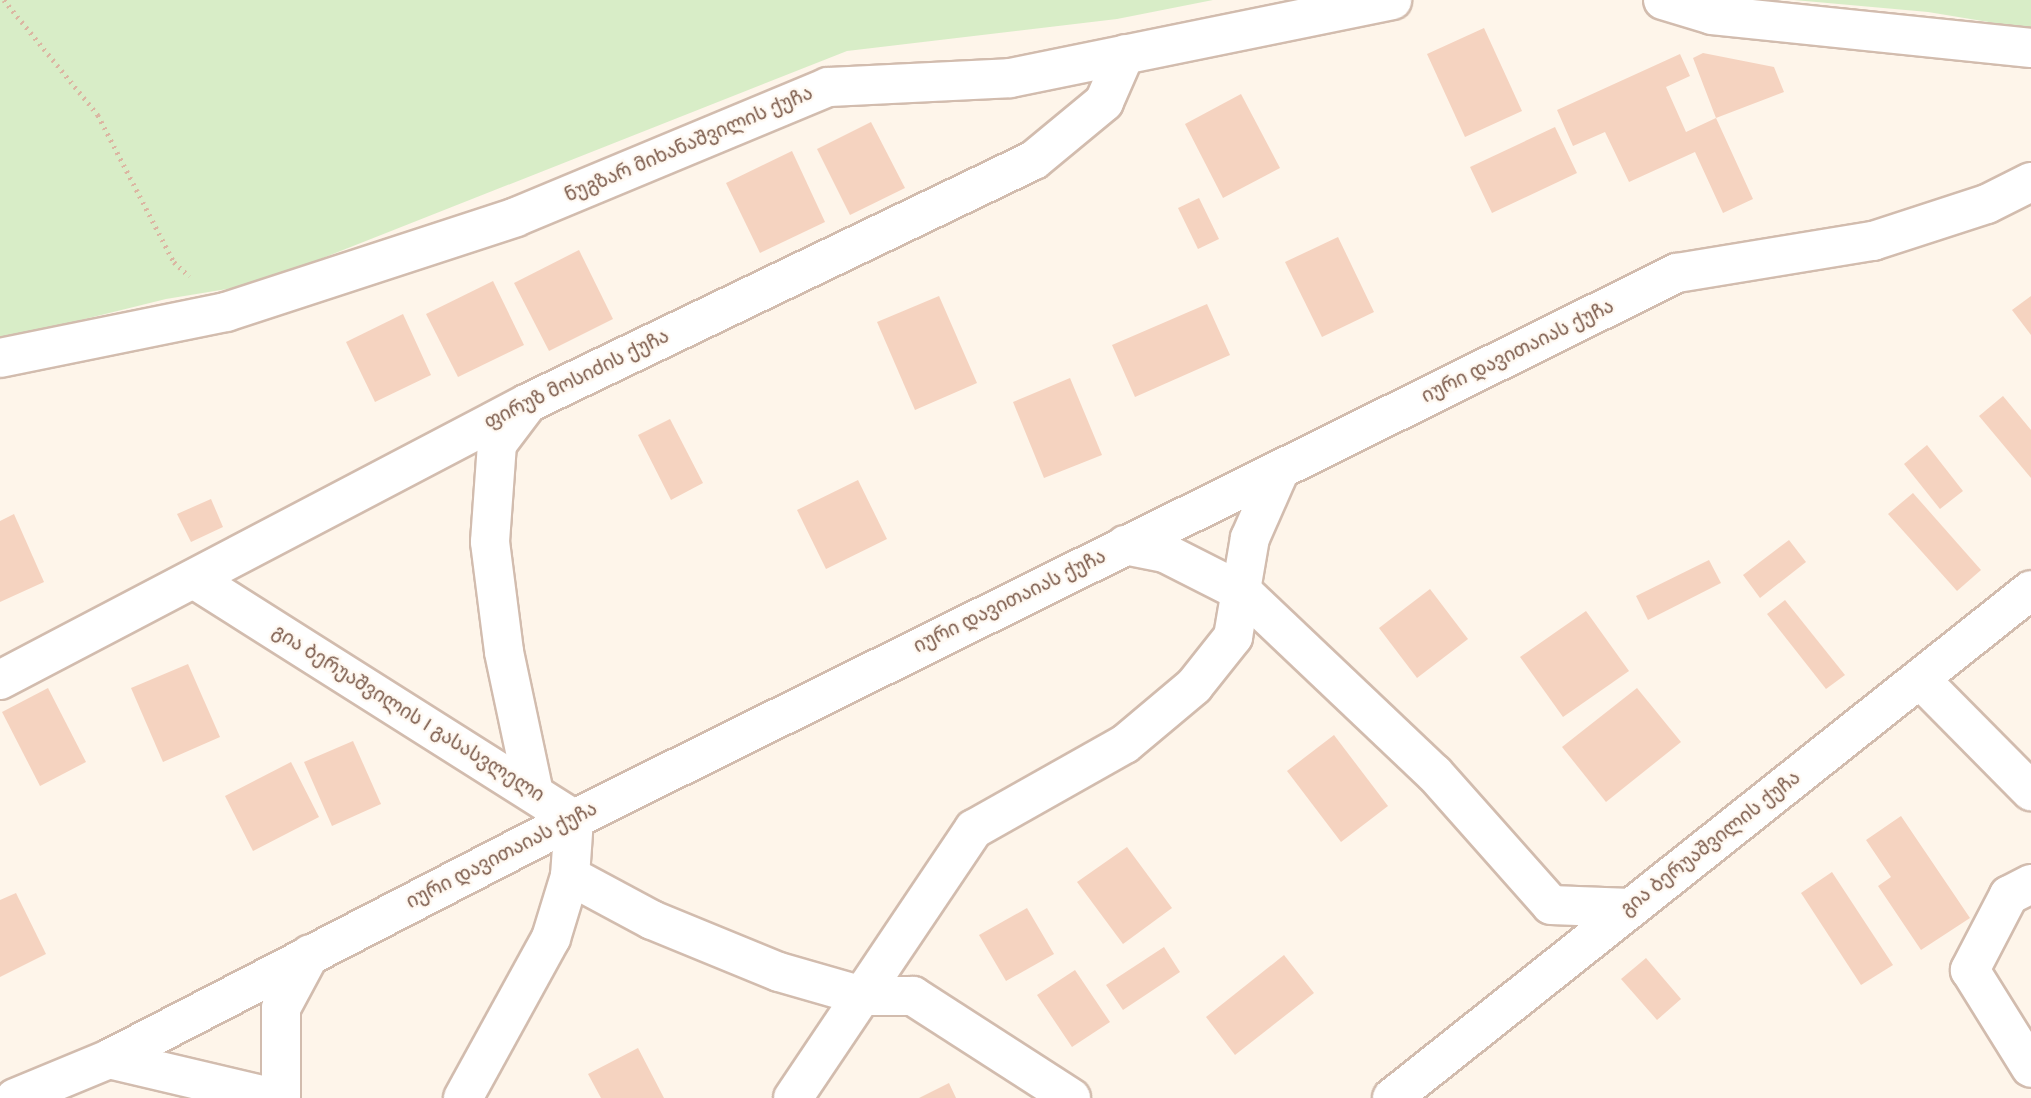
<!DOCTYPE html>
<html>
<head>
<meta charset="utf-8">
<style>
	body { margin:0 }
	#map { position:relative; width:2031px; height:1098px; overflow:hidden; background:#fef5ea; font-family:"Varela Round","Noto Sans Georgian",sans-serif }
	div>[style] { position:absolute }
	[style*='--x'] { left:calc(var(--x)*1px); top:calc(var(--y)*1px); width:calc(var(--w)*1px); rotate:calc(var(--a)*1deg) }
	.green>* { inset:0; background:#d8edc7 }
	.building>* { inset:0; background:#f5d3c0 }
	.path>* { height:4.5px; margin-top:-2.25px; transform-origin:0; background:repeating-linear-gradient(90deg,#dbb6a2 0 2px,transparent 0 7px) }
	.roads { filter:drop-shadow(2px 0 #d2bcae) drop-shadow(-2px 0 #d2bcae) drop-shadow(0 2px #d2bcae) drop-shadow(0 -2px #d2bcae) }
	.minor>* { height:38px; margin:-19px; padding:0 19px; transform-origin:19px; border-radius:19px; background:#fff }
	span { translate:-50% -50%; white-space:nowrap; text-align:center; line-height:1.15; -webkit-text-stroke:5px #fff9f2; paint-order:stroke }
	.street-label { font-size:19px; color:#7b5a4a }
</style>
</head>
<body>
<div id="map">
	<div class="green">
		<div style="clip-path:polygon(0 0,1213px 0,1117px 19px,847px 51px,257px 284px,166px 299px,0 340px)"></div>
		<div style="clip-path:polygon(1794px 0,2031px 0,2031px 29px,1928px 12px)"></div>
	</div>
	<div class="building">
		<div style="clip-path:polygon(1484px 28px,1522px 111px,1465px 137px,1427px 54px)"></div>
		<div style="clip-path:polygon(1703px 53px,1774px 67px,1784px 92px,1716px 118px,1753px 199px,1723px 213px,1695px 152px,1629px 182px,1605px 132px,1573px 146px,1557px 110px,1680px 54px,1690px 76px,1666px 87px,1686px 132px,1716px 118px,1693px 58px)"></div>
		<div style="clip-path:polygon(1241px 94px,1280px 168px,1223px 198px,1185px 124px)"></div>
		<div style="clip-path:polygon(871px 122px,905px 188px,850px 215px,817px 149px)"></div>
		<div style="clip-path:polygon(1555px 127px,1577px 173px,1492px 213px,1470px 167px)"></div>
		<div style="clip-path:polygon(792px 151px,825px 222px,760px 253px,726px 183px)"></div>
		<div style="clip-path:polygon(1199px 198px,1219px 239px,1198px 249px,1178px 208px)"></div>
		<div style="clip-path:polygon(1338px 237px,1374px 312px,1322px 337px,1285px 262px)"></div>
		<div style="clip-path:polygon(579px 250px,613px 319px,549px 351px,514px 283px)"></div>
		<div style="clip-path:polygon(493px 281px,524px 345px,458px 377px,426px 314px)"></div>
		<div style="clip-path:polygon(939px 296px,977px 383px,915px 410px,877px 322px)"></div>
		<div style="clip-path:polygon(2031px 296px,2031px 335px,2012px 310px)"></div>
		<div style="clip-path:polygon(1207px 304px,1230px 355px,1135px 397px,1112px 345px)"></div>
		<div style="clip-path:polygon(403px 314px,431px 375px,375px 402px,346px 342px)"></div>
		<div style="clip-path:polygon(1070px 378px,1102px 455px,1044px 478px,1013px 402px)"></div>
		<div style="clip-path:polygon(2003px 396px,2031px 430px,2031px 478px,1979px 416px)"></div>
		<div style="clip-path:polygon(670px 419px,703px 483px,671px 500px,638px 435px)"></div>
		<div style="clip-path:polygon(1927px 445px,1963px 491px,1940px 509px,1904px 464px)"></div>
		<div style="clip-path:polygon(858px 480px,887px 539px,826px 569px,797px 510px)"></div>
		<div style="clip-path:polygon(1913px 493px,1981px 570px,1957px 591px,1888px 514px)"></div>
		<div style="clip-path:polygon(211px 499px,223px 527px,191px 542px,177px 514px)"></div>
		<div style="clip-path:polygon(14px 514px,44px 582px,0 602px,0 521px)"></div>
		<div style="clip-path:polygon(1789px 540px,1806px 562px,1760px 598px,1743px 575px)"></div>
		<div style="clip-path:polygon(1709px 560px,1721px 583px,1648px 620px,1636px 596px)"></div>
		<div style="clip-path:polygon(1430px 589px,1468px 639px,1417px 678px,1379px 628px)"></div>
		<div style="clip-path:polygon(1785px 600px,1845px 675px,1826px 689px,1767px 614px)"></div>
		<div style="clip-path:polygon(1586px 611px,1629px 671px,1563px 717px,1520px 657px)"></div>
		<div style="clip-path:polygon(188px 664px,220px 737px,163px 762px,131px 688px)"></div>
		<div style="clip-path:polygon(48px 688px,86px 762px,40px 786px,2px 712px)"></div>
		<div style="clip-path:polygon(1637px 688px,1681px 742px,1606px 802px,1562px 747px)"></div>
		<div style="clip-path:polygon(1334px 735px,1388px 806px,1341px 842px,1287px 771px)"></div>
		<div style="clip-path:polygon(353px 741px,381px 804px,332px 826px,304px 762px)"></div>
		<div style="clip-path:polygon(291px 762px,319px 817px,253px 851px,225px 796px)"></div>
		<div style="clip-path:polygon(1901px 816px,1970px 918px,1921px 950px,1878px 886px,1891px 877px,1866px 840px)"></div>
		<div style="clip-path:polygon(1127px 847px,1172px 908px,1123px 944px,1077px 882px)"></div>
		<div style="clip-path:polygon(1832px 872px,1893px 965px,1861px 985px,1801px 893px)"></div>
		<div style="clip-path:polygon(16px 893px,46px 954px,0 977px,0 900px)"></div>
		<div style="clip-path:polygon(1027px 908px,1054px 954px,1006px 981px,979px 935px)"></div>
		<div style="clip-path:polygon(1164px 947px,1180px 972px,1123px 1010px,1106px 985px)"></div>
		<div style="clip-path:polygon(1284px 955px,1314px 993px,1235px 1055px,1206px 1017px)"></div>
		<div style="clip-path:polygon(1646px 958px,1681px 999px,1657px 1020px,1621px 979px)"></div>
		<div style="clip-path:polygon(1075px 970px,1110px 1022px,1072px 1047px,1037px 995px)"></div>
		<div style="clip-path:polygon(638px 1048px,664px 1098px,601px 1098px,588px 1074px)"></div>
		<div style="clip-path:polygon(949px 1083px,956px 1098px,919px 1098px)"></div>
	</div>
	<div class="path">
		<div style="--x:4;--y:0;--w:149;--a:50.7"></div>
		<div style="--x:98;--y:115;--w:165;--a:62.7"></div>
		<div style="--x:174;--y:262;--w:21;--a:43"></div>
	</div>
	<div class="roads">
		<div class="minor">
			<div style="--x:1663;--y:0;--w:51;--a:17"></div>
			<div style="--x:1712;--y:15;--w:321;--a:5.9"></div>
			<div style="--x:0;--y:358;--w:231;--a:-11.5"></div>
			<div style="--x:226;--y:312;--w:305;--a:-18.1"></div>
			<div style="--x:516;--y:217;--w:338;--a:-22.6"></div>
			<div style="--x:828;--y:87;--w:182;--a:-2.8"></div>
			<div style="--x:1010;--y:78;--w:390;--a:-11.5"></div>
			<div style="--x:525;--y:407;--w:46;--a:127.1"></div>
			<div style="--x:497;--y:444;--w:98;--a:94.1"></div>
			<div style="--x:490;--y:542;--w:111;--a:82.7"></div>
			<div style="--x:504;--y:652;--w:144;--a:78"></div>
			<div style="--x:1125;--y:545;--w:41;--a:11.3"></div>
			<div style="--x:1165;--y:553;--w:89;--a:26.9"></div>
			<div style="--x:1244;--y:593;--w:262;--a:43.5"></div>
			<div style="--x:1434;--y:773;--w:176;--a:48.4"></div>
			<div style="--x:1551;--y:905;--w:80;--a:2.1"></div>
			<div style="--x:197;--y:581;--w:446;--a:32.3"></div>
			<div style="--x:574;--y:819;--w:57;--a:94"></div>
			<div style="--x:570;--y:876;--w:65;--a:107"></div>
			<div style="--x:551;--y:938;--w:183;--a:118.8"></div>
			<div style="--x:1920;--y:679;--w:158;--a:45.3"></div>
			<div style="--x:0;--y:680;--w:596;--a:-27.68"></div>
			<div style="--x:528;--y:403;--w:561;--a:-25.65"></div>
			<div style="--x:1034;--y:160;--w:91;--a:-39.6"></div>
			<div style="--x:1104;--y:102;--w:52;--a:-66.4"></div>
			<div style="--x:570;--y:876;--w:93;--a:28.2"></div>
			<div style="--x:652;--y:920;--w:137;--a:22.3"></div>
			<div style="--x:779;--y:972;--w:86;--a:16.1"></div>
			<div style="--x:862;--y:996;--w:51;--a:0"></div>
			<div style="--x:913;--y:996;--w:188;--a:32.8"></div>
			<div style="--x:2031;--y:884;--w:25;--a:153"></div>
			<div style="--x:2009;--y:895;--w:85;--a:117.5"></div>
			<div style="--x:1970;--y:970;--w:115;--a:58.1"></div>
			<div style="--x:109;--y:1059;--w:170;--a:13.3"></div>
			<div style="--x:15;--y:1098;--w:102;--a:-22.5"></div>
			<div style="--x:109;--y:1059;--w:523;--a:-27.3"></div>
			<div style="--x:574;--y:819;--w:1231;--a:-26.34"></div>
			<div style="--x:1677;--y:273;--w:199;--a:-9.3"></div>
			<div style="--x:1873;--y:241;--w:120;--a:-18"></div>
			<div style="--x:1987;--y:204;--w:49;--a:-26.6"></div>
			<div style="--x:281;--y:1098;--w:90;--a:-90"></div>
			<div style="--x:281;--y:1008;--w:61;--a:-61.8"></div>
			<div style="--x:793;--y:1098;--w:324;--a:-56.1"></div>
			<div style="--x:974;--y:829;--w:173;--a:-29.4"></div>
			<div style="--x:1125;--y:744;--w:90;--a:-40"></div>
			<div style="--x:1194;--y:686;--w:63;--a:-51.5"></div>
			<div style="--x:1233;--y:637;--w:100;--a:-80.3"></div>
			<div style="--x:1250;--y:538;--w:74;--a:-66.2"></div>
			<div style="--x:1392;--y:1098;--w:816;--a:-38.48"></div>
		</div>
	</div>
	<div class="street-label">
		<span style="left:689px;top:145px;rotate:-23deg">ნუგზარ მიხანაშვილის ქუჩა</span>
		<span style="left:1518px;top:352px;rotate:-26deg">იური დავითაიას ქუჩა</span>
		<span style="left:577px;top:380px;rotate:-26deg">ფირუზ მოსიძის ქუჩა</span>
		<span style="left:1010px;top:602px;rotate:-26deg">იური დავითაიას ქუჩა</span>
		<span style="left:408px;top:714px;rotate:32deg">გია ბერუაშვილის I გასასვლელი</span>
		<span style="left:1711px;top:844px;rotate:-38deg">გია ბერუაშვილის ქუჩა</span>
		<span style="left:502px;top:856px;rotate:-27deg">იური დავითაიას ქუჩა</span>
	</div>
</div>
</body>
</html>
